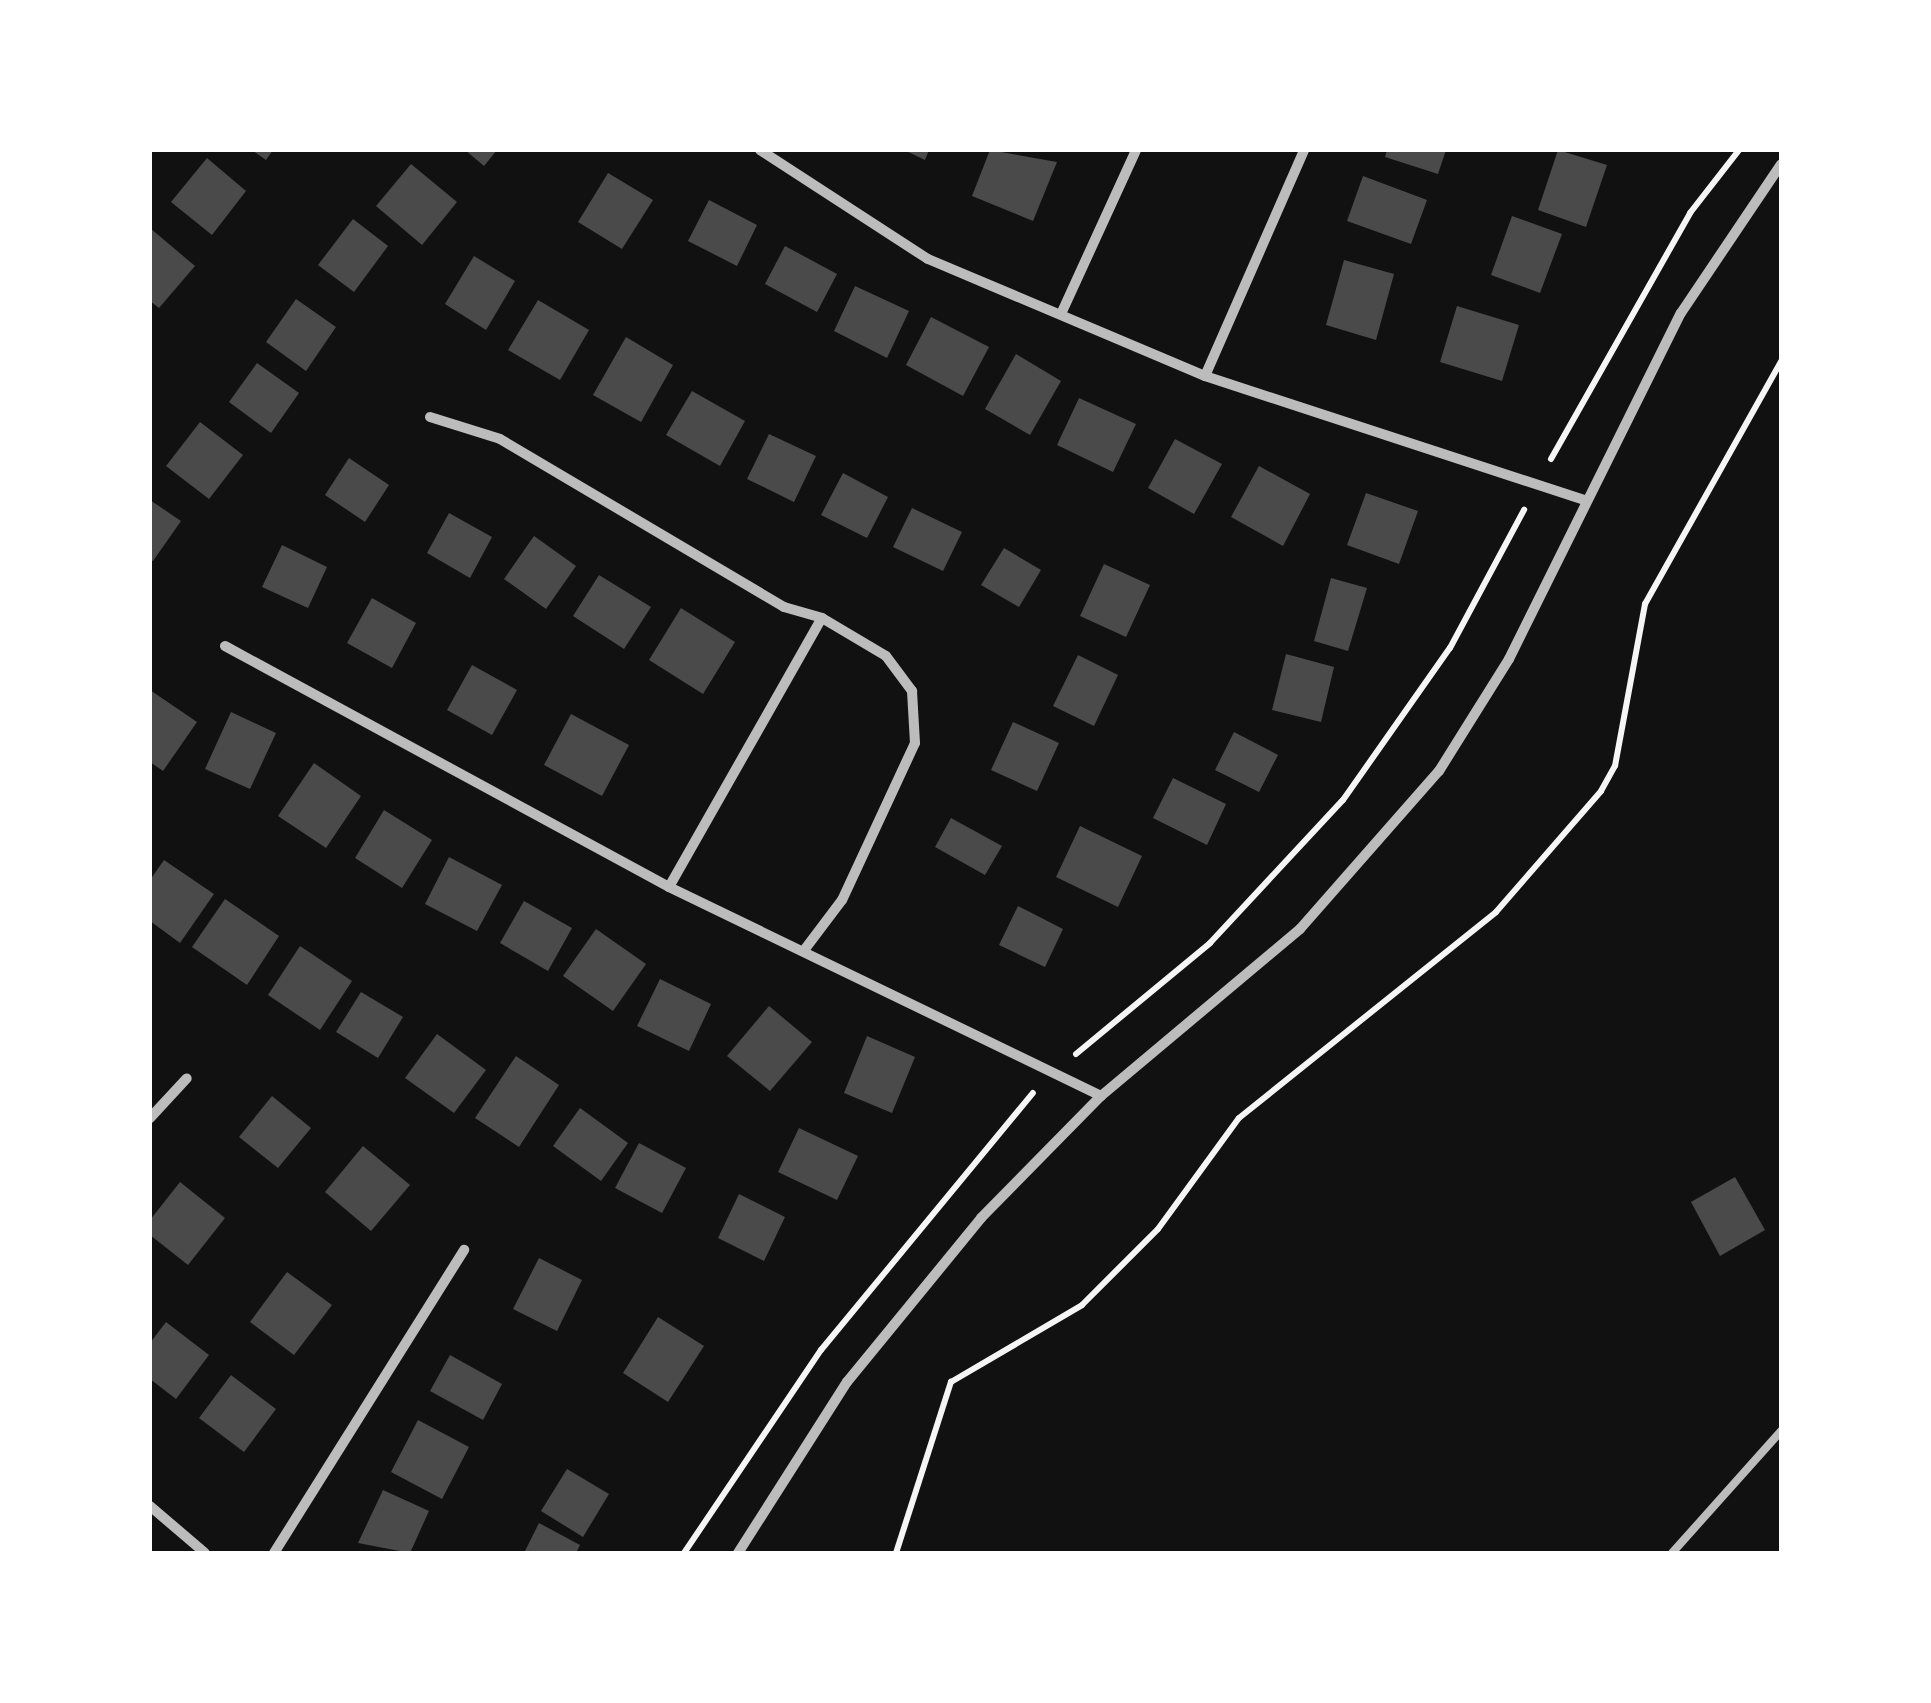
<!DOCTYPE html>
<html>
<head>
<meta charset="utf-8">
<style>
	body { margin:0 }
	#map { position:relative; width:1931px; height:1703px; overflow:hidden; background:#111; font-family:"Noto Sans",sans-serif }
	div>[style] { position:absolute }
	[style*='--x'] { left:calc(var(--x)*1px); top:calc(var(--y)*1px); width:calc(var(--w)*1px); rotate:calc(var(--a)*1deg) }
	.building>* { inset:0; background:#4a4a4a }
	.path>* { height:6px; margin:-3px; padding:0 3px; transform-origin:3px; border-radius:3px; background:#f5f5f5 }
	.service>* { height:8px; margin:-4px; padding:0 4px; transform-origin:4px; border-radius:4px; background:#bcbcbc }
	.minor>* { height:10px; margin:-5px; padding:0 5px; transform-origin:5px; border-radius:5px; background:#bcbcbc }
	span { translate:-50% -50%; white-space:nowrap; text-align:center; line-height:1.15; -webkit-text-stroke:10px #fff; paint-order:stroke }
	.frame { position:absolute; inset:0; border:152px solid #fff; pointer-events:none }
</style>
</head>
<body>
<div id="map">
	<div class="building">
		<div style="clip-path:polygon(252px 150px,273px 150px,266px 160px)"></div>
		<div style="clip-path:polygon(465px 150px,497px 150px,484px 166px)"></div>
		<div style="clip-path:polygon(904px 150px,929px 150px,925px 160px)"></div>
		<div style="clip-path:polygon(990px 150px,1057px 162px,1033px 221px,972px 196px)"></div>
		<div style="clip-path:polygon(1387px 150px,1446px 150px,1438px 174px,1385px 157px)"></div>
		<div style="clip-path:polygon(1558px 150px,1607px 165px,1586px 227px,1538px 210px)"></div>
		<div style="clip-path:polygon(207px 158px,246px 191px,212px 235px,171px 202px)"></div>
		<div style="clip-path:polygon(411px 164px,457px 202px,422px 245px,376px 206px)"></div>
		<div style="clip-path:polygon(608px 173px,653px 200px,622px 249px,578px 222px)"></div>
		<div style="clip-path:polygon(1363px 176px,1427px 200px,1411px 244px,1347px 221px)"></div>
		<div style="clip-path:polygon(709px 200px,757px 225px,737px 266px,688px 241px)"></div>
		<div style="clip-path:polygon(1512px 216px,1562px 234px,1540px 293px,1491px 275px)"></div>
		<div style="clip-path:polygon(353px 219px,388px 246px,354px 292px,318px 265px)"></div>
		<div style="clip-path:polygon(150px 228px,195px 266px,159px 308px,150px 301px)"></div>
		<div style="clip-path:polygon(785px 246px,837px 274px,817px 312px,765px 284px)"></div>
		<div style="clip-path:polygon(474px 256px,515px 281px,486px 330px,445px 304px)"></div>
		<div style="clip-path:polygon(1344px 260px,1394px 274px,1376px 340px,1326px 325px)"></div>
		<div style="clip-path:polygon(855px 286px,909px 311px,887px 358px,834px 331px)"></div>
		<div style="clip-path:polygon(296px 299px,336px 327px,306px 371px,266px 342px)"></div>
		<div style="clip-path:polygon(538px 300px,589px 330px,560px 380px,508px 350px)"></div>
		<div style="clip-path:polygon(1457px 306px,1519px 325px,1502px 381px,1440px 362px)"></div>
		<div style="clip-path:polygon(931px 317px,989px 347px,963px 396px,906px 365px)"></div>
		<div style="clip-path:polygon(626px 337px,673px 365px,641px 422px,593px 395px)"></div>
		<div style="clip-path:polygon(1016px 354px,1061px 381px,1030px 435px,985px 409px)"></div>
		<div style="clip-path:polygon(257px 363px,299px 393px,271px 433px,229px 402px)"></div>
		<div style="clip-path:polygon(692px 391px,745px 421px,720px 466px,666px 435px)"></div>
		<div style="clip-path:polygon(1079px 398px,1136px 424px,1113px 472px,1057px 445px)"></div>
		<div style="clip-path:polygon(200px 422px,243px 455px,209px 499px,166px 466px)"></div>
		<div style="clip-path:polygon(769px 434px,816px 456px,794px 502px,747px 479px)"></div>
		<div style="clip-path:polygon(1175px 439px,1222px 464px,1194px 514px,1148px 488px)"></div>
		<div style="clip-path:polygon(349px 458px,389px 485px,365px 522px,325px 495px)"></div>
		<div style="clip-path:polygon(1259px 466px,1310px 494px,1283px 546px,1231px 517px)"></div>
		<div style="clip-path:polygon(843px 473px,888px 497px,867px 538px,821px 515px)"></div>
		<div style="clip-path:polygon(1366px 493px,1418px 511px,1399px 564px,1347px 545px)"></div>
		<div style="clip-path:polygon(150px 500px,181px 521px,153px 561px,150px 560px)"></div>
		<div style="clip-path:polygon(912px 508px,962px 532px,943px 571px,893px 547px)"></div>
		<div style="clip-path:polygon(449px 513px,492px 537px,470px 578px,427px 553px)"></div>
		<div style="clip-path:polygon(534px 536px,576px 566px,546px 609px,504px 579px)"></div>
		<div style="clip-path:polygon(282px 545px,327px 567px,308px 608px,262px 587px)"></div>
		<div style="clip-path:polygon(1004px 548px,1041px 570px,1019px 607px,981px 585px)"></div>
		<div style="clip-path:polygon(1104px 564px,1150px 585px,1126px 637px,1080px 616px)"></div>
		<div style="clip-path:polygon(599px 575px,651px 607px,624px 649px,573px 616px)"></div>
		<div style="clip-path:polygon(1331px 578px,1367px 588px,1348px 651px,1314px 641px)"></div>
		<div style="clip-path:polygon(372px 598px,416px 623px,392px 668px,347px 643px)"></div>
		<div style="clip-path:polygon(681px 608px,735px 642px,703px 694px,649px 660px)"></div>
		<div style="clip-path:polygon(1286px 654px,1334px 667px,1321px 722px,1272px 710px)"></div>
		<div style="clip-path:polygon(1078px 655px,1118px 675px,1094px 726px,1053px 706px)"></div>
		<div style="clip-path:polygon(472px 665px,517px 690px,492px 735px,447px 710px)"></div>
		<div style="clip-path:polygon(150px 690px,197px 722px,163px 771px,150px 762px)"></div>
		<div style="clip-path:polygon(231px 712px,276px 733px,250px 789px,205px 769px)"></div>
		<div style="clip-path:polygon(571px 714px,629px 745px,602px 796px,544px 765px)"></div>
		<div style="clip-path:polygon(1013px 722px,1059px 743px,1037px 791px,991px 770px)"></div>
		<div style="clip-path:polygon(1234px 732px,1278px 755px,1259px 792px,1215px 770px)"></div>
		<div style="clip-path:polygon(314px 763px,361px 796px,326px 848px,278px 816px)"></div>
		<div style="clip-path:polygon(1173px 778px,1226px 804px,1207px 845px,1153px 818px)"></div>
		<div style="clip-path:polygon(384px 810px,432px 840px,402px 888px,355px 858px)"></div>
		<div style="clip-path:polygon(951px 818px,1002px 846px,985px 875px,935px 847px)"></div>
		<div style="clip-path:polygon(1080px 826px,1142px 856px,1118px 907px,1056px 877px)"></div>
		<div style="clip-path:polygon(449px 857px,502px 885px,477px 931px,425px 904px)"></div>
		<div style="clip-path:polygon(164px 860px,214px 894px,180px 943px,150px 921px,150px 880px)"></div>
		<div style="clip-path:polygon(225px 899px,279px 936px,247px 985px,192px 947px)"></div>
		<div style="clip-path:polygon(524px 901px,572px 928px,548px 971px,500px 943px)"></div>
		<div style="clip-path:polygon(1018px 906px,1063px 929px,1045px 967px,999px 945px)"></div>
		<div style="clip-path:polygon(596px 929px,646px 964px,613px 1011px,563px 976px)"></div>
		<div style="clip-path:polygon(300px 946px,352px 981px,320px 1030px,268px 995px)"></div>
		<div style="clip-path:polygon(660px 979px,711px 1004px,689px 1051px,637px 1026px)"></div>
		<div style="clip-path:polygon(361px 992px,403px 1017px,378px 1058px,336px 1032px)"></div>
		<div style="clip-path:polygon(769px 1006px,812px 1042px,770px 1091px,727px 1056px)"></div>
		<div style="clip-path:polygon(437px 1034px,486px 1070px,454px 1113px,405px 1078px)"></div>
		<div style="clip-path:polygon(867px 1036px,915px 1057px,892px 1113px,844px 1093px)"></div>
		<div style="clip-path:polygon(516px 1056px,559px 1085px,519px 1147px,475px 1118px)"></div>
		<div style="clip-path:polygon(272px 1096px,311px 1128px,278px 1168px,239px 1137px)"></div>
		<div style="clip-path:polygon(580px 1108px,628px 1143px,601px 1181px,553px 1146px)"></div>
		<div style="clip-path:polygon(799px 1128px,858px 1156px,837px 1200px,778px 1172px)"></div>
		<div style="clip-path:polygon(639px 1143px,686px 1168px,662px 1213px,615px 1188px)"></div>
		<div style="clip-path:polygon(363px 1146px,410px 1185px,371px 1231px,325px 1192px)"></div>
		<div style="clip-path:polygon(1735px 1177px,1765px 1230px,1720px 1256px,1691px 1202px)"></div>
		<div style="clip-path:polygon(180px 1182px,225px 1218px,188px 1265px,150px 1235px,150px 1220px)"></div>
		<div style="clip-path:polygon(739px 1194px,785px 1217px,764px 1261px,718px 1238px)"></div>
		<div style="clip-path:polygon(539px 1258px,582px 1280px,557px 1331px,513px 1309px)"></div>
		<div style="clip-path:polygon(287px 1272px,332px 1305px,294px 1355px,250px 1322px)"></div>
		<div style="clip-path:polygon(658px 1317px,704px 1346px,668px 1402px,623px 1373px)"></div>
		<div style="clip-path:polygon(166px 1322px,209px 1355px,176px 1399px,150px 1379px,150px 1343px)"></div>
		<div style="clip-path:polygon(450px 1355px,502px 1384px,483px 1420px,430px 1391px)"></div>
		<div style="clip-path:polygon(231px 1375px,276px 1409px,244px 1452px,199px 1418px)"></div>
		<div style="clip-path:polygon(418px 1420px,469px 1447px,442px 1499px,391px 1472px)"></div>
		<div style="clip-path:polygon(567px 1469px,609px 1494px,583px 1537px,541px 1511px)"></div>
		<div style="clip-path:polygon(383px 1490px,429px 1511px,410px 1553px,358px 1543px)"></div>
		<div style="clip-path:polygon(539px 1523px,580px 1545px,576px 1553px,524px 1553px)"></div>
	</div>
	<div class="path">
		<div style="--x:1551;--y:459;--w:283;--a:-60.5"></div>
		<div style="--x:1690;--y:213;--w:80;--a:-52.1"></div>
		<div style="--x:1076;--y:1054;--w:174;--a:-39.6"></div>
		<div style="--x:1210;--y:943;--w:195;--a:-47.1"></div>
		<div style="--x:1343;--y:800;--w:186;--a:-54.9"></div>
		<div style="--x:1450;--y:648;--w:157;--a:-61.8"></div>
		<div style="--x:684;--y:1553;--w:245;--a:-56"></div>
		<div style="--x:821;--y:1350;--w:333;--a:-50.5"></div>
		<div style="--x:896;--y:1553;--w:180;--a:-72.2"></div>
		<div style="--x:951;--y:1382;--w:152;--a:-30.4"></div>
		<div style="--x:1082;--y:1305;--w:107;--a:-45"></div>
		<div style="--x:1158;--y:1229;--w:137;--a:-53.9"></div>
		<div style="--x:1239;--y:1118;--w:329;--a:-38.7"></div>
		<div style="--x:1496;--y:912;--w:160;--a:-49"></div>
		<div style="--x:1601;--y:791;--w:29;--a:-61"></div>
		<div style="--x:1615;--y:766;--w:165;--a:-79.5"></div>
		<div style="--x:1645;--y:604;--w:278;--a:-60.7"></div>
	</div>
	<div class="service">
		<div style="--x:1672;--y:1553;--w:164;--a:-48.2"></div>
	</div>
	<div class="minor">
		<div style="--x:760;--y:150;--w:200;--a:33"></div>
		<div style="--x:928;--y:259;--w:301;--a:22.9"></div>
		<div style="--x:1205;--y:376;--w:400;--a:18.1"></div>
		<div style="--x:1061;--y:314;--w:180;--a:-65.4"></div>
		<div style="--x:1205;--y:376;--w:247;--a:-66.3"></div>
		<div style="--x:430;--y:417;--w:73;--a:17.4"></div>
		<div style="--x:500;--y:439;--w:330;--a:30.6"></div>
		<div style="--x:784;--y:607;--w:40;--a:16"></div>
		<div style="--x:822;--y:618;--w:74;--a:30.7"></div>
		<div style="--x:886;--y:656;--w:44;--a:53.4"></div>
		<div style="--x:912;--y:691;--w:52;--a:86.7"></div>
		<div style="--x:915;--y:743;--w:173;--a:114.9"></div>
		<div style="--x:842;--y:900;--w:61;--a:127.1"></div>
		<div style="--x:225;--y:646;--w:505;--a:28.49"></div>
		<div style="--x:669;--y:887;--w:480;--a:25.8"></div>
		<div style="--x:669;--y:887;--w:309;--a:-60.4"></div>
		<div style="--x:150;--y:1118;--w:54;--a:-47.2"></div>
		<div style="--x:150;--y:1506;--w:72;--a:40.5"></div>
		<div style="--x:274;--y:1553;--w:358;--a:-57.9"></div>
		<div style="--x:738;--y:1553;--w:203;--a:-57.5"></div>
		<div style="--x:847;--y:1382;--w:212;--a:-50.7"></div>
		<div style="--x:981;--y:1218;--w:171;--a:-45.5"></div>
		<div style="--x:1101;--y:1096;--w:260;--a:-40"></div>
		<div style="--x:1300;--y:929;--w:210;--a:-48.7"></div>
		<div style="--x:1439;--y:771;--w:132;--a:-58"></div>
		<div style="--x:1509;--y:659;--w:386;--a:-63.6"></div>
		<div style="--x:1681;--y:313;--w:179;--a:-56.1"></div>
	</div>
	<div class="frame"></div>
</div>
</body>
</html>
